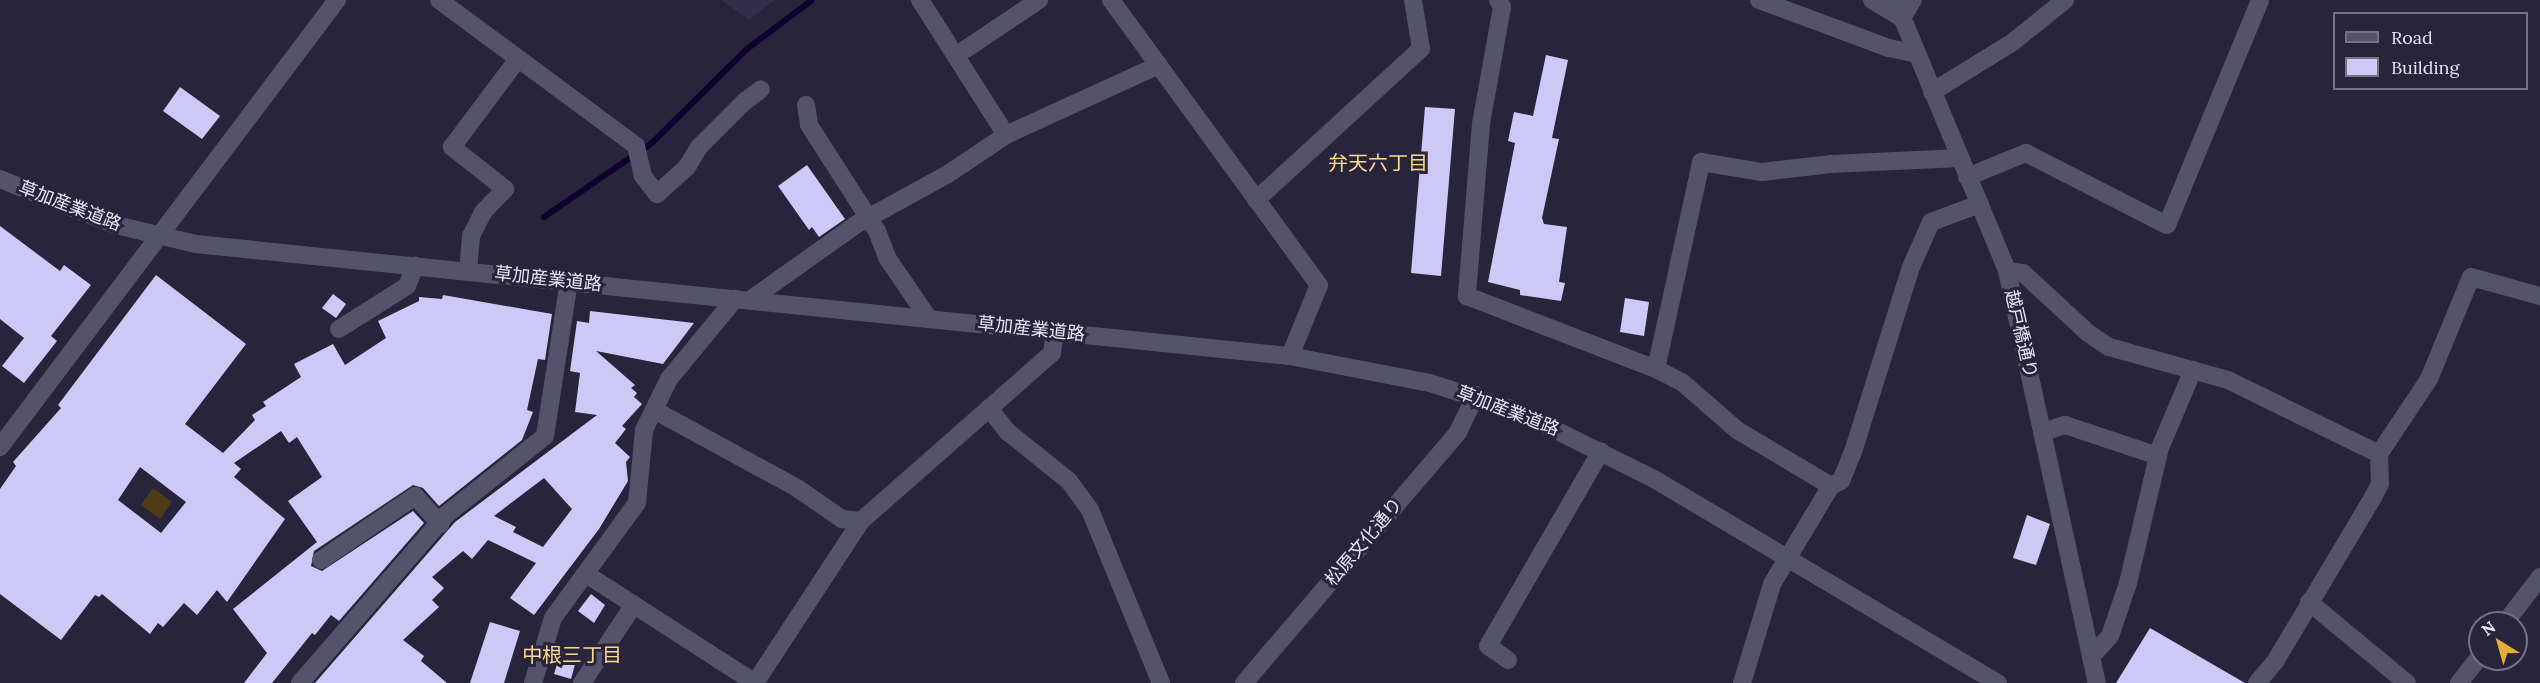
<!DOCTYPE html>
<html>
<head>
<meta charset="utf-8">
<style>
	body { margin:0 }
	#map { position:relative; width:2540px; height:683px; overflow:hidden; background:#27243b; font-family:Lora,"Noto Sans JP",serif }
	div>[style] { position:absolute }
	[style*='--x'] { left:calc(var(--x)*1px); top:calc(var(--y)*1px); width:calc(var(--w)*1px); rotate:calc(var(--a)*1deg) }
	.built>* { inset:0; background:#312d4a }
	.green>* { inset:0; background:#4e3c17 }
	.stream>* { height:6px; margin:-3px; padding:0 3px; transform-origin:3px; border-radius:3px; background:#0f012d }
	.building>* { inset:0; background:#cdc9f7 }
	.street>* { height:18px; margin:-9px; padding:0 9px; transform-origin:9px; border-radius:9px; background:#55526c }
	.secondary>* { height:18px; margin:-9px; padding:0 9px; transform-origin:9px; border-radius:9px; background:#55526c }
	span { translate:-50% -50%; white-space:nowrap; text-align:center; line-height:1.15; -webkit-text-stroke:6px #27243b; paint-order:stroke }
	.street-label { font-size:18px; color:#e7e6f5 }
	.neighbourhood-label { font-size:20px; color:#fdd88f }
	.legend { position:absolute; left:2333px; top:12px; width:195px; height:78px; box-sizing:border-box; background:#27243b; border:2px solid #747285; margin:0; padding:8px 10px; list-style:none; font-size:18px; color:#e7e6f5 }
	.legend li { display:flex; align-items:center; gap:12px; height:30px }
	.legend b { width:30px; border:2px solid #747285 }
	.north { position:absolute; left:2468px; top:611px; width:60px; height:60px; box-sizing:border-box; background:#27243b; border:2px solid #747285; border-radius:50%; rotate:323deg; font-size:16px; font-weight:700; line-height:24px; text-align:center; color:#e7e6f5 }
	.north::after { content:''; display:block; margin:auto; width:21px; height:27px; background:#e3ae35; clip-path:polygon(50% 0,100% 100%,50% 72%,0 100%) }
</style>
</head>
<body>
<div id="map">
	<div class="built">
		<div style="clip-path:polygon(721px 0,775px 0,749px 20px)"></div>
	</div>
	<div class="green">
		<div style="clip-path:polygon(153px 488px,172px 502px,160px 519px,141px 505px)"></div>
	</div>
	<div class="stream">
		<div style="--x:544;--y:217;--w:132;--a:-34.5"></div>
		<div style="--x:653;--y:142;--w:132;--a:-44.7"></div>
		<div style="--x:747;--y:49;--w:81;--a:-37"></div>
	</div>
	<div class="building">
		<div style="clip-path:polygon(1546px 55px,1568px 60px,1552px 138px,1559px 139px,1542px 218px,1544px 224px,1567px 227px,1559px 282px,1565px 283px,1561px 301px,1520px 295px,1520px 290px,1488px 282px,1515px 143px,1508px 141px,1514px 112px,1533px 116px)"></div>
		<div style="clip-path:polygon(180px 87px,220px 116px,202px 139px,163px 111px)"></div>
		<div style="clip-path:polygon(1425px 107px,1455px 109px,1441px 276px,1411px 273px)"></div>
		<div style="clip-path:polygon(807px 165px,845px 219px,819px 237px,812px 227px,809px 230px,778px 186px)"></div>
		<div style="clip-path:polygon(0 226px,60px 271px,64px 265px,91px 285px,51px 336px,57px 341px,24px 383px,2px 366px,24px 338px,0 319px)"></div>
		<div style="clip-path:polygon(evenodd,156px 275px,246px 344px,185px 424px,223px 453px,255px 420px,252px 415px,266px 406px,263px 402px,301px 377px,294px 364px,333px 344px,345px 365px,386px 338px,378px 321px,419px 301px,419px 297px,442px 299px,443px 295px,552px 314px,545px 360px,538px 359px,527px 410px,533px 412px,522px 440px,439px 506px,423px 488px,413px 485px,314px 551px,311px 566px,322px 571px,413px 511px,424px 523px,339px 621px,331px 615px,315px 635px,312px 633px,272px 683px,244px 683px,267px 653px,233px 609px,317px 542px,288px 501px,322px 477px,297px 437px,289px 443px,281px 431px,234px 463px,241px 469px,234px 477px,285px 519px,227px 602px,217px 590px,197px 615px,184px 603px,163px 627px,158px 623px,150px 634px,102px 594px,99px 597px,95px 595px,61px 640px,0 594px,0 489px,16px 466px,13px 462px,61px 408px,58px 405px,156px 275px,140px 467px,186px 502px,161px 533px,118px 500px,140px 467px)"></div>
		<div style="clip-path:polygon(333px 294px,346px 304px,336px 318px,322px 308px)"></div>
		<div style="clip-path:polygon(1625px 298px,1649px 302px,1644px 336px,1620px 332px)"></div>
		<div style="clip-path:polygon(evenodd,590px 311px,694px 323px,663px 364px,596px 351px,635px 385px,631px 388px,637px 393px,634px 397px,642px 404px,622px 426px,626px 429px,615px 443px,630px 457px,626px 462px,628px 481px,599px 529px,534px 615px,510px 598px,536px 563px,488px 540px,472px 559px,463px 551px,432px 577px,444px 588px,432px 600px,439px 607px,403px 640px,424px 656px,421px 661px,447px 683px,315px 683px,455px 522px,597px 415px,575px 412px,580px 373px,570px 371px,577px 321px,589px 323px,590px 311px,544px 478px,572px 509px,543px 547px,513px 532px,516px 527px,494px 516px,544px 478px)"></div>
		<div style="clip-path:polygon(2027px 515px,2050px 524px,2036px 565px,2013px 558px)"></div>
		<div style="clip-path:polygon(591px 594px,605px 605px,594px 623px,578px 611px)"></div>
		<div style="clip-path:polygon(490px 622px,520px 631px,504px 683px,470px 683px)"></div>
		<div style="clip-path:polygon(2150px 628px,2245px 683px,2116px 683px)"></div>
		<div style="clip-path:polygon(563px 645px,579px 650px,571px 679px,554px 674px)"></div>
	</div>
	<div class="street">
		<div style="--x:439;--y:0;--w:245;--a:36.5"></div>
		<div style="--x:636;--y:146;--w:31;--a:77"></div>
		<div style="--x:643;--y:176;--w:23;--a:52"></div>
		<div style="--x:657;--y:194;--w:40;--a:-42"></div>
		<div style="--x:687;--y:167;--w:23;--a:-59"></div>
		<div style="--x:699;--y:147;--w:64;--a:-45"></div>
		<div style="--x:744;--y:102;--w:21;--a:-37"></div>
		<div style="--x:920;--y:0;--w:160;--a:57.5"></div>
		<div style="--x:1111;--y:0;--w:353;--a:53.9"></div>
		<div style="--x:1319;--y:285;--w:77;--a:112.2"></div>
		<div style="--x:1498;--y:0;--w:8;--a:60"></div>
		<div style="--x:1502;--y:7;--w:119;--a:100.2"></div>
		<div style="--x:1481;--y:124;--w:173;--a:94.7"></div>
		<div style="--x:1467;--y:296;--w:203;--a:21.1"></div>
		<div style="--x:1656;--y:369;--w:30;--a:27"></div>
		<div style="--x:1683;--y:383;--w:72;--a:41"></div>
		<div style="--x:1737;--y:430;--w:109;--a:30.8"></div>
		<div style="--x:1831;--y:486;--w:11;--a:-27"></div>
		<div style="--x:1841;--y:481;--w:31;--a:-68"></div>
		<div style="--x:1853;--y:452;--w:194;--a:-72.6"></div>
		<div style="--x:1911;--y:267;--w:49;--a:-66"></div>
		<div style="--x:1931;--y:222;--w:52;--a:-20.2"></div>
		<div style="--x:1759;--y:0;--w:139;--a:20.3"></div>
		<div style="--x:1889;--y:48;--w:29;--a:12"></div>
		<div style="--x:1872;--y:0;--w:35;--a:31"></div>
		<div style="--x:1902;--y:18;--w:21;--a:-59"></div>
		<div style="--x:957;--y:55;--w:99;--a:-33.9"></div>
		<div style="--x:1932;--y:92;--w:95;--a:-31.7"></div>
		<div style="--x:2013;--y:42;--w:67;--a:-38.9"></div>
		<div style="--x:806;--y:105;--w:20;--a:81"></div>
		<div style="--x:809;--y:125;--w:126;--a:57.3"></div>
		<div style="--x:877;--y:231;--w:30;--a:69"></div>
		<div style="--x:888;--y:259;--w:73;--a:55.7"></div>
		<div style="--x:1967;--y:177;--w:64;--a:-22.1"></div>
		<div style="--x:2026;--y:153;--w:158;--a:27.1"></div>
		<div style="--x:2167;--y:225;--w:243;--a:-67.5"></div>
		<div style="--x:1256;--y:200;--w:224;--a:-42.5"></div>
		<div style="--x:1421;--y:49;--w:50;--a:-99.3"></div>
		<div style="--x:468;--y:271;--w:35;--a:-85"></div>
		<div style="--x:471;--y:236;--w:27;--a:-63"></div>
		<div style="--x:483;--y:212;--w:32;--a:-46"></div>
		<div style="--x:505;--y:189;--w:68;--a:-141.6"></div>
		<div style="--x:452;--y:147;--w:109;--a:-53.2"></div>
		<div style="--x:2007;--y:271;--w:16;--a:7"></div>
		<div style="--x:2023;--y:273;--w:88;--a:42.7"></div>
		<div style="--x:2088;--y:333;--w:25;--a:34"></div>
		<div style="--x:2109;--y:347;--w:123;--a:15.5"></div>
		<div style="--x:2228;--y:380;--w:168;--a:26.1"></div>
		<div style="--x:750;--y:300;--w:131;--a:-35.4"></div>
		<div style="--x:857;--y:224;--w:104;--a:-28.8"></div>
		<div style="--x:948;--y:174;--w:70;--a:-33.9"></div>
		<div style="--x:1006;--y:135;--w:168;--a:-24.6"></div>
		<div style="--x:339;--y:329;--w:80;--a:-32.3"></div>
		<div style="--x:407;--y:286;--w:22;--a:-68"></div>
		<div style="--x:1656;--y:369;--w:212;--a:-77.7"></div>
		<div style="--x:1701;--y:162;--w:62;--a:9.3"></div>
		<div style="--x:1762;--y:172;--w:69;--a:-6.6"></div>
		<div style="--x:1831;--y:164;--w:129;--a:-2.7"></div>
		<div style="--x:989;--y:408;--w:31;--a:52"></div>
		<div style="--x:1008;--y:432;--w:78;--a:38.8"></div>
		<div style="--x:1069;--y:481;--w:36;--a:54"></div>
		<div style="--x:1090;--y:510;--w:187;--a:67.7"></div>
		<div style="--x:656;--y:411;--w:161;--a:28.6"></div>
		<div style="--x:797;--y:488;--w:55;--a:34.6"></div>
		<div style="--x:842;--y:519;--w:19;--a:6"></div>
		<div style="--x:2043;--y:432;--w:23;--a:-18"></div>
		<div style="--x:2065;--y:425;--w:98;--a:18.4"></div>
		<div style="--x:0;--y:447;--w:560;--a:-52.99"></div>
		<div style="--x:321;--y:560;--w:114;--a:-34.2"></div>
		<div style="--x:415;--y:496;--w:38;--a:48"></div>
		<div style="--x:586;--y:574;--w:201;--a:32.8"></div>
		<div style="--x:2309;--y:602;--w:127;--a:39.6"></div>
		<div style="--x:2505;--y:623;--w:58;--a:-52.7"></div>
		<div style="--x:2091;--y:657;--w:28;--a:-48"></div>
		<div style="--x:2110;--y:636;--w:56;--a:-71.2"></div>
		<div style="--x:2128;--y:583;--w:139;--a:-76.7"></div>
		<div style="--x:2160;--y:448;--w:85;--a:-67.1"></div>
		<div style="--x:1508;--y:660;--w:24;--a:-145"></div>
		<div style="--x:1488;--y:646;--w:225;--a:-59.9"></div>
		<div style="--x:300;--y:683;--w:224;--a:-49"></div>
		<div style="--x:447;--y:514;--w:125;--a:-38.5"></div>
		<div style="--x:545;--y:436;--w:157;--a:-81.2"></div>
		<div style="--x:533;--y:683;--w:68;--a:-72.9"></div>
		<div style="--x:553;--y:618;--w:142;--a:-53.9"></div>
		<div style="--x:637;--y:503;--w:73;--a:-84.5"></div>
		<div style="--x:644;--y:430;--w:57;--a:-63.9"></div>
		<div style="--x:669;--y:379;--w:104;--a:-50.5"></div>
		<div style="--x:582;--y:683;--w:92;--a:-56.5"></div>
		<div style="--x:755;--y:683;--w:194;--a:-56.8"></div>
		<div style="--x:861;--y:521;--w:254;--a:-41.3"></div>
		<div style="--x:1052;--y:353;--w:21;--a:-82"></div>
		<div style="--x:1742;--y:683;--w:103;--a:-73.1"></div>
		<div style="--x:1772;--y:584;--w:114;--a:-59"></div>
		<div style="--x:2257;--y:683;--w:30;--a:-50"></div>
		<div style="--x:2276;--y:660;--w:190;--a:-59.2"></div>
		<div style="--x:2373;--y:497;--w:15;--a:-62"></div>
		<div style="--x:2380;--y:484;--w:30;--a:-92"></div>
		<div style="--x:2379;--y:454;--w:90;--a:-56.3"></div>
		<div style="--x:2429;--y:379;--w:110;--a:-67.6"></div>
		<div style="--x:2471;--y:277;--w:72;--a:15.4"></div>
		<div style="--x:2459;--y:683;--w:34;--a:-52"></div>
	</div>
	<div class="secondary">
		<div style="--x:1895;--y:0;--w:293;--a:67.5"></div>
		<div style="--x:2007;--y:271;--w:422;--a:77.7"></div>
		<div style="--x:0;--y:179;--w:125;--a:21.6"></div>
		<div style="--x:116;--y:225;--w:82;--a:13.4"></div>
		<div style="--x:196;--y:244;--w:1100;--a:5.85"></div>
		<div style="--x:1290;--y:356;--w:143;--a:10.9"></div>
		<div style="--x:1430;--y:383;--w:91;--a:17.8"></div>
		<div style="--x:1517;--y:411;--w:153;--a:26.4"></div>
		<div style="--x:1654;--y:479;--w:400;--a:30.7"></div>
		<div style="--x:1244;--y:683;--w:330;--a:-49.5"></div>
		<div style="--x:1458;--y:432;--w:41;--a:-64.1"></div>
	</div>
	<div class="street-label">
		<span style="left:70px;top:206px;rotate:21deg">草加産業道路</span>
		<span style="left:548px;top:279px;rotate:6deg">草加産業道路</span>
		<span style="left:1031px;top:329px;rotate:6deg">草加産業道路</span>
		<span style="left:2021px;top:334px;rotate:77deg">越戸橋通り</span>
		<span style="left:1508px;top:411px;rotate:21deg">草加産業道路</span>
		<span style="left:1364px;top:542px;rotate:-50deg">松原文化通り</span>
	</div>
	<div class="neighbourhood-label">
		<span style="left:1378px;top:162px">弁天六丁目</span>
		<span style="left:572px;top:654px">中根三丁目</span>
	</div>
	<ul class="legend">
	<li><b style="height:8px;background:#55526c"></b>Road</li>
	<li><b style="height:16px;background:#cdc9f7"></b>Building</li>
	</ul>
	<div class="north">N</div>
</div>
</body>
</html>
